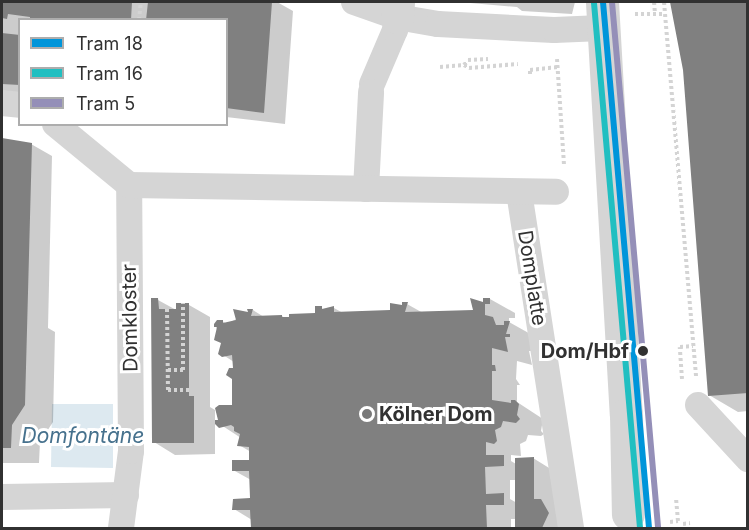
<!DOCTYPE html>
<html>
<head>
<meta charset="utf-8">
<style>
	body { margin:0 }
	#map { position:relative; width:749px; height:530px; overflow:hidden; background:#fff; font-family:Inter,sans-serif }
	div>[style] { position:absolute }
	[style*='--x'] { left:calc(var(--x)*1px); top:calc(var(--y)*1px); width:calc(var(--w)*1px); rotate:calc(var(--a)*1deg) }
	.water>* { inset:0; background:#dde9f0 }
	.shadow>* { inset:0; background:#0003 }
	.building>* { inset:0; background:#808080 }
	.path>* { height:4px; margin-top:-2px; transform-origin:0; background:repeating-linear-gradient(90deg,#d4d4d4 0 3px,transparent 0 6px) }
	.pedestrian>* { height:26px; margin:-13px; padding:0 13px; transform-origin:13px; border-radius:13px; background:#d5d5d5 }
	.minor>* { height:33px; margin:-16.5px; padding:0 16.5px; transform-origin:16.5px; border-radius:16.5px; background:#d5d5d5 }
	.tram-1>* { height:6px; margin:-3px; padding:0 3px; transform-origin:3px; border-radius:3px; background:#0095da }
	.tram-2>* { height:6px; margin:-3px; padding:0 3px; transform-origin:3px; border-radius:3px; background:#21bfc1 }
	.tram-3>* { height:6px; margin:-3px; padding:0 3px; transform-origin:3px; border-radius:3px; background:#948fb8 }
	.dots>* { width:16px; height:16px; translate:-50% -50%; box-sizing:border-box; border:3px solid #fff; border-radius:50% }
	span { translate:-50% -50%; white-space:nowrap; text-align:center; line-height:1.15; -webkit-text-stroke:6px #fff; paint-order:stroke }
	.street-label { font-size:20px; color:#313131 }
	.stop-label { font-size:20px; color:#313131; font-weight:700 }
	.right { translate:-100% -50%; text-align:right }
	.poi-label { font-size:20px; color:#313131; font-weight:700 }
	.left { translate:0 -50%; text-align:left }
	.water-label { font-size:21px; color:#46718d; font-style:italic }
	.frame { position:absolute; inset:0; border:3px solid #313131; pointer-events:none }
	.legend { position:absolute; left:18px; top:18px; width:210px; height:108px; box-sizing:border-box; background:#fff; border:2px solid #adadad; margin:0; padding:8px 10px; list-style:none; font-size:18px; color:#313131 }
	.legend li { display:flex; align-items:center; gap:12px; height:30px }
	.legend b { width:30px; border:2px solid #adadad }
</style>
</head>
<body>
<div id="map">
	<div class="water">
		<div style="clip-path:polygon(52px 404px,113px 404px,113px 468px,51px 467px)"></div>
	</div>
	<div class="shadow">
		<div style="clip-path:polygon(2px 2px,277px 2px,293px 11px,285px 124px,226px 117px,226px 20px,20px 20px,20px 98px,2px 96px)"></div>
		<div style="clip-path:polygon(459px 2px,575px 2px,572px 14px,522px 11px,517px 7px)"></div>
		<div style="clip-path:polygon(672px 2px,748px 2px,748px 411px,738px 412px,709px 395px,685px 69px)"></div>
		<div style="clip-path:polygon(2px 140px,31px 144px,52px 156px,48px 328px,55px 332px,53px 422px,40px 442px,39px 463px,2px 463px)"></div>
		<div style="clip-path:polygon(evenodd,490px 299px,515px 313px,515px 318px,509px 318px,509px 322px,534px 336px,535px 351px,529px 351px,532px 365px,517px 361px,516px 379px,520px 385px,517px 385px,517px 402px,543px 419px,541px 431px,544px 434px,541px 436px,528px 435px,526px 441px,520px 444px,521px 456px,511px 455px,511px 461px,516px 464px,533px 458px,554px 471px,568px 528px,517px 528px,517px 519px,511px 519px,511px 528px,252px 528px,252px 520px,234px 509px,251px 500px,251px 480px,233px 470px,251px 461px,251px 452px,239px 445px,241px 438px,215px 421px,215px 454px,175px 455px,154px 442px,158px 300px,178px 311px,189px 305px,210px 317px,210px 407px,215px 410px,215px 421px,220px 421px,234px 407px,234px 362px,220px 353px,222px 343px,215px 324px,222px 321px,227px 324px,253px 310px,264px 317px,282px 316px,286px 319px,317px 314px,321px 308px,325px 310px,334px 308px,343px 313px,392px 311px,407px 304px,423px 313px,475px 312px,472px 300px,485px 304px,490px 299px,510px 480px,516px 480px,517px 503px,510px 499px,510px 480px)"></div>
	</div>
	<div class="building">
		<div style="clip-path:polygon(2px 2px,132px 2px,131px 20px,30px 20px,30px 17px,8px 14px,7px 19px,2px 18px)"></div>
		<div style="clip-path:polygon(148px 2px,272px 2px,264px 113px,226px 108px,226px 20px,146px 20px)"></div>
		<div style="clip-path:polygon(670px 2px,748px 2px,748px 393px,708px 396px,683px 70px)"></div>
		<div style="clip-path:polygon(2px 33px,20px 35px,20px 85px,2px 84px)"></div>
		<div style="clip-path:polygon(2px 138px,32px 143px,25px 405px,12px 425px,11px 448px,2px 448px)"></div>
		<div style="clip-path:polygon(151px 298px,158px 298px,159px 309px,176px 309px,176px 303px,189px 303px,189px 396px,194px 396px,194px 443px,152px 443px)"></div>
		<div style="clip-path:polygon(470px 298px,483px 302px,483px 298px,490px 298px,490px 304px,485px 304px,485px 315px,493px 317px,496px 325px,504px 325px,504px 321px,510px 321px,506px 334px,510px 334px,510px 337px,505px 337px,508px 352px,492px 348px,492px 365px,495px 365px,496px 371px,492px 371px,492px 400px,511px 403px,511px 400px,515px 400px,519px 404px,517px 415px,520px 419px,516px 423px,503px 421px,501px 427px,495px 430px,497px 441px,494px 444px,486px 442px,486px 455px,504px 455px,504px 466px,485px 467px,486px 494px,504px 493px,504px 505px,486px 505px,487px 528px,251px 528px,250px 510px,232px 510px,233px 499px,250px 498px,249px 471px,232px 471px,232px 460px,249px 460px,249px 447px,237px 446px,240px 434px,234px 431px,234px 427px,231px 425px,219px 428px,215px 424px,215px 420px,218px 420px,215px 408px,219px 405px,232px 405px,232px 379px,226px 375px,229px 368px,233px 368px,232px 355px,222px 357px,218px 354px,221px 343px,214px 340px,217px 327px,214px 327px,214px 324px,217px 320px,223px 320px,223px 323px,236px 320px,233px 309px,248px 312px,247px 309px,253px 309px,251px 316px,282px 315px,282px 317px,289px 317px,289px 314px,315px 313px,315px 306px,322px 306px,322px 309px,334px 306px,334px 312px,390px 310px,390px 303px,402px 305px,402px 302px,408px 302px,405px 312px,473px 310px)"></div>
		<div style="clip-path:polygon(534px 457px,534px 499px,541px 499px,549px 513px,542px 528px,515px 528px,515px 458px)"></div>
	</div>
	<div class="path">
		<div style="--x:654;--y:2;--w:12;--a:85"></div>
		<div style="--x:664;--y:2;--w:12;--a:85"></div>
		<div style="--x:635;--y:14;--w:30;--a:0"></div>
		<div style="--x:665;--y:14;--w:364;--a:85.1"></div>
		<div style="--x:139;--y:20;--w:18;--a:-84"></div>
		<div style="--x:557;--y:59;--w:106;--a:86.2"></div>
		<div style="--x:464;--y:65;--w:6;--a:-51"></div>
		<div style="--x:468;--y:60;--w:20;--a:-3"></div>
		<div style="--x:440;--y:67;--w:24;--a:-5"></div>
		<div style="--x:464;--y:65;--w:6;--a:31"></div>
		<div style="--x:469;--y:68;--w:49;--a:-4.7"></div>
		<div style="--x:530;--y:74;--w:4;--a:-90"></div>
		<div style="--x:530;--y:70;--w:28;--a:-6"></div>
		<div style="--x:167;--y:309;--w:81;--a:89.3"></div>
		<div style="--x:168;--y:390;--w:21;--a:0"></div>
		<div style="--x:168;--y:370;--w:15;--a:0"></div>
		<div style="--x:183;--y:370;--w:67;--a:-90"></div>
		<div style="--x:682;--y:379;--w:32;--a:-94"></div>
		<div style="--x:680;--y:347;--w:13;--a:-4"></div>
		<div style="--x:670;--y:522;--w:8;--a:-7"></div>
		<div style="--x:678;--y:521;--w:24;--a:-95"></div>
		<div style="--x:683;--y:524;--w:7;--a:-8"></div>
	</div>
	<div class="pedestrian">
		<div style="--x:354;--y:2;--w:46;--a:19.2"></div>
		<div style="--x:397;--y:17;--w:42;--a:9.7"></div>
		<div style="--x:438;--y:24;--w:116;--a:3"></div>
		<div style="--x:554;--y:30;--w:48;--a:-2.4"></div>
		<div style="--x:372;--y:84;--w:59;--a:-66.9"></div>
		<div style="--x:395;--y:30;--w:13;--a:-81"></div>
		<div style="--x:2;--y:103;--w:18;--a:6"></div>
		<div style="--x:55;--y:124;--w:96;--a:39.5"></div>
		<div style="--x:366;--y:189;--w:97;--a:-87"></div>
		<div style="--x:519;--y:192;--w:340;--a:81.2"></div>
		<div style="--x:698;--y:405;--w:74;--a:47.2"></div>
		<div style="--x:2;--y:497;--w:124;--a:-0.9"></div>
		<div style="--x:121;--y:528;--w:78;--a:-82.6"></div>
		<div style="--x:131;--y:451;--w:266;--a:-90.4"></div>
		<div style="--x:129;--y:185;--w:427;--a:0.9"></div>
	</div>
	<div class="minor">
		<div style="--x:602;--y:2;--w:413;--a:86.7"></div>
		<div style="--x:626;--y:414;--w:100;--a:88.9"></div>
		<div style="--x:397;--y:17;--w:15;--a:-86"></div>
	</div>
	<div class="tram-1">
		<div style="--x:603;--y:2;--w:528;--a:85"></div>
	</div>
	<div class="tram-2">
		<div style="--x:594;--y:3;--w:527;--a:84.99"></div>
	</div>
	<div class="tram-3">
		<div style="--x:612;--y:2;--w:527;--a:84.99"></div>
	</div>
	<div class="dots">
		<div style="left:643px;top:351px;background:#313131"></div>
		<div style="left:367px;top:414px;background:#797979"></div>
	</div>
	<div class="street-label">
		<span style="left:532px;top:278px;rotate:81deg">Domplatte</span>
		<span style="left:130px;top:318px;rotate:-91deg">Domkloster</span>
	</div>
	<div class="stop-label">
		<span class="right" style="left:629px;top:351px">Dom/Hbf</span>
	</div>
	<div class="poi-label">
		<span class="left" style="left:379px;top:414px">Kölner Dom</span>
	</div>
	<div class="water-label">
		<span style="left:83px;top:436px">Domfontäne</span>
	</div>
	<div class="frame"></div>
	<ul class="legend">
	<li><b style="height:8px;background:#0095da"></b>Tram 18</li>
	<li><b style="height:8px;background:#21bfc1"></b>Tram 16</li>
	<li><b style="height:8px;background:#948fb8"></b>Tram 5</li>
	</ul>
</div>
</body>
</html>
